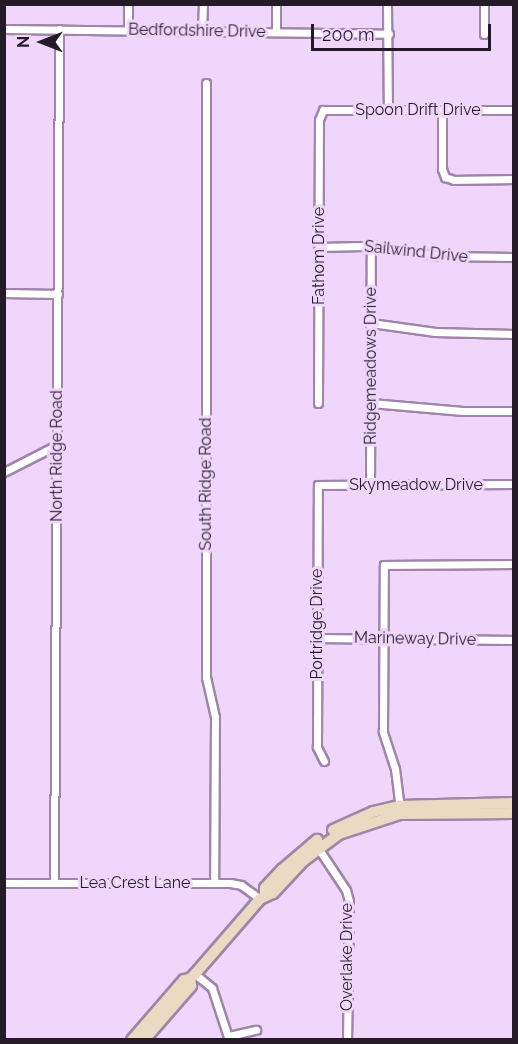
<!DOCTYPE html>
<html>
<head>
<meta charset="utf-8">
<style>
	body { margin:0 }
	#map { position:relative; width:518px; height:1044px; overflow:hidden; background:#f1d6fc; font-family:Raleway,sans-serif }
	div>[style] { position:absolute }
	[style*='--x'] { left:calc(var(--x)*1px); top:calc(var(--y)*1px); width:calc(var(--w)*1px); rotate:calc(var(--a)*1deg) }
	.roads { filter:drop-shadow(2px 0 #9f86a9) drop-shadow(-2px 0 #9f86a9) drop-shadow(0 2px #9f86a9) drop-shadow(0 -2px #9f86a9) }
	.street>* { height:7px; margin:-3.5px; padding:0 3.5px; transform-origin:3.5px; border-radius:3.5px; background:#fff }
	.secondary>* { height:10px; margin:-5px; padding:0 5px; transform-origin:5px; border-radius:5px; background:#e9dac1 }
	span { translate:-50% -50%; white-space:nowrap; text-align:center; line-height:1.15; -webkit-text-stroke:6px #f1d6fc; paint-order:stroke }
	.street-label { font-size:16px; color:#241a28 }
	.frame { position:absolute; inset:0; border:6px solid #241a28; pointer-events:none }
	.north { position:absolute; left:12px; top:12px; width:60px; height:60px; -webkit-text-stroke:4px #f1d6fc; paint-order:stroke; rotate:270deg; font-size:16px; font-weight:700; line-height:24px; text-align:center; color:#241a28 }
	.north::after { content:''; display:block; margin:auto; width:21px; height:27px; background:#241a28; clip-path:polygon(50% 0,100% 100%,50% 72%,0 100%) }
	.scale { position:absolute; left:311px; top:24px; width:180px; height:27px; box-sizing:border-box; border:3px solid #241a28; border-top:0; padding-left:8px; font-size:18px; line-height:21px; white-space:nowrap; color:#241a28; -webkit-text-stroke:4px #f1d6fc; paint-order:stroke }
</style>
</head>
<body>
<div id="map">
	<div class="roads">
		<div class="street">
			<div style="--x:128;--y:4;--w:26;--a:90"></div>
			<div style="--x:387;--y:4;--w:105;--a:89.5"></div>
			<div style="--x:4;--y:29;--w:385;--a:0.7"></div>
			<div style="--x:202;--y:31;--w:27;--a:-88"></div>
			<div style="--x:276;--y:32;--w:28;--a:-90"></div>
			<div style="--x:484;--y:34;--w:30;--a:-90"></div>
			<div style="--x:206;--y:83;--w:594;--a:90"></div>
			<div style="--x:206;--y:677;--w:41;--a:77.3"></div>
			<div style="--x:215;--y:717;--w:166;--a:90.3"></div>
			<div style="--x:442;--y:110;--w:59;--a:90"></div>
			<div style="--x:442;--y:169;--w:9;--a:69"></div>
			<div style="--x:445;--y:177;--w:9;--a:18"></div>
			<div style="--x:454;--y:180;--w:60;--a:-1"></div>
			<div style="--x:319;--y:247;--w:44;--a:-1.3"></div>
			<div style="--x:363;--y:246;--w:78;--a:7.4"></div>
			<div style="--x:440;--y:256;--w:74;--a:0.8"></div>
			<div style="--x:4;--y:293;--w:54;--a:1.1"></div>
			<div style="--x:371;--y:323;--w:65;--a:8"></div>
			<div style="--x:435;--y:332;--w:79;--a:1.5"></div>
			<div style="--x:318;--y:403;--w:283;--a:-89.8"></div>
			<div style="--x:319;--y:120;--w:11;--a:-68"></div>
			<div style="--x:323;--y:110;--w:191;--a:0"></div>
			<div style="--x:371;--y:403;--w:92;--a:5"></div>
			<div style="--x:463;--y:411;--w:51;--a:0"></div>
			<div style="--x:4;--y:472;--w:59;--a:-27"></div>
			<div style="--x:370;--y:485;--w:237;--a:-89.8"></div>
			<div style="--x:316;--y:638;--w:198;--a:0.6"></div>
			<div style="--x:324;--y:761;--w:16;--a:-117"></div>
			<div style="--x:317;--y:747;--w:262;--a:-89.8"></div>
			<div style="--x:318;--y:485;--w:196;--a:-0.3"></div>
			<div style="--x:400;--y:809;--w:40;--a:-97.1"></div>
			<div style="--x:395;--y:769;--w:40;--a:-108"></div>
			<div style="--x:383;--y:731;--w:166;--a:-89.7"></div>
			<div style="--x:384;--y:565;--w:130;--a:-0.4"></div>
			<div style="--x:318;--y:848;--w:50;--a:56.3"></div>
			<div style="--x:346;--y:890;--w:11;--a:75"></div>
			<div style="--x:349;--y:901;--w:139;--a:90.8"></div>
			<div style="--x:4;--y:883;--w:226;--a:0"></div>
			<div style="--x:230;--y:883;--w:11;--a:10"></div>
			<div style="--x:241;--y:885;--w:24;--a:36"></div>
			<div style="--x:54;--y:883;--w:854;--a:-89.66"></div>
			<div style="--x:195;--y:974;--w:22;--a:39"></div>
			<div style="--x:212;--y:988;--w:55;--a:71.9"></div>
			<div style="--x:229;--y:1036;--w:28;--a:-13"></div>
		</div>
		<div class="secondary">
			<div style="--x:333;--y:830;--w:44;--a:-24.2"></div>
			<div style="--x:373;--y:812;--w:27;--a:-13"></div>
			<div style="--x:399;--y:806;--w:115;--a:-1.5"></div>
			<div style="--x:265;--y:895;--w:7;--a:-90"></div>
			<div style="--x:265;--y:888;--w:26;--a:-47"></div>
			<div style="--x:283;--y:869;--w:45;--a:-40.5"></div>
			<div style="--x:132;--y:1040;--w:79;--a:-49.1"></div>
			<div style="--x:184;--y:980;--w:6;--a:-9"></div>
			<div style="--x:144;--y:1040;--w:72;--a:-49"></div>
			<div style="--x:191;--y:986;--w:7;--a:-98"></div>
			<div style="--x:190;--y:979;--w:7;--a:-45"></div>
			<div style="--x:195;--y:974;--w:99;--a:-49.1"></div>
			<div style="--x:260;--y:899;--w:14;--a:-25"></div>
			<div style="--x:273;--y:893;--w:44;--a:-46.8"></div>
			<div style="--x:303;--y:861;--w:45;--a:-36.9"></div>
			<div style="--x:339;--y:834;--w:64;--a:-18.2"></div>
			<div style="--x:400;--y:814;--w:114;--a:-0.5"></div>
		</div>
	</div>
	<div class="street-label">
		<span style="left:197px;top:31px;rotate:1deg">Bedfordshire Drive</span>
		<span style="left:418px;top:110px">Spoon Drift Drive</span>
		<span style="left:416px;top:252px;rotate:6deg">Sailwind Drive</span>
		<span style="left:319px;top:256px;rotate:-90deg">Fathom Drive</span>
		<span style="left:371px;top:366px;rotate:-90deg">Ridgemeadows Drive</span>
		<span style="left:57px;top:456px;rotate:-90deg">North Ridge Road</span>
		<span style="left:206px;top:484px;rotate:-90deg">South Ridge Road</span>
		<span style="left:416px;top:485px">Skymeadow Drive</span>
		<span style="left:317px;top:624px;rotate:-90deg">Portridge Drive</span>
		<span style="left:415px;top:639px;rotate:1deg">Marineway Drive</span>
		<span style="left:135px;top:883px">Lea Crest Lane</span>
		<span style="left:347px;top:957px;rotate:-90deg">Overlake Drive</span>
	</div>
	<div class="frame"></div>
	<div class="north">N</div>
	<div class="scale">200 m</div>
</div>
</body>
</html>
